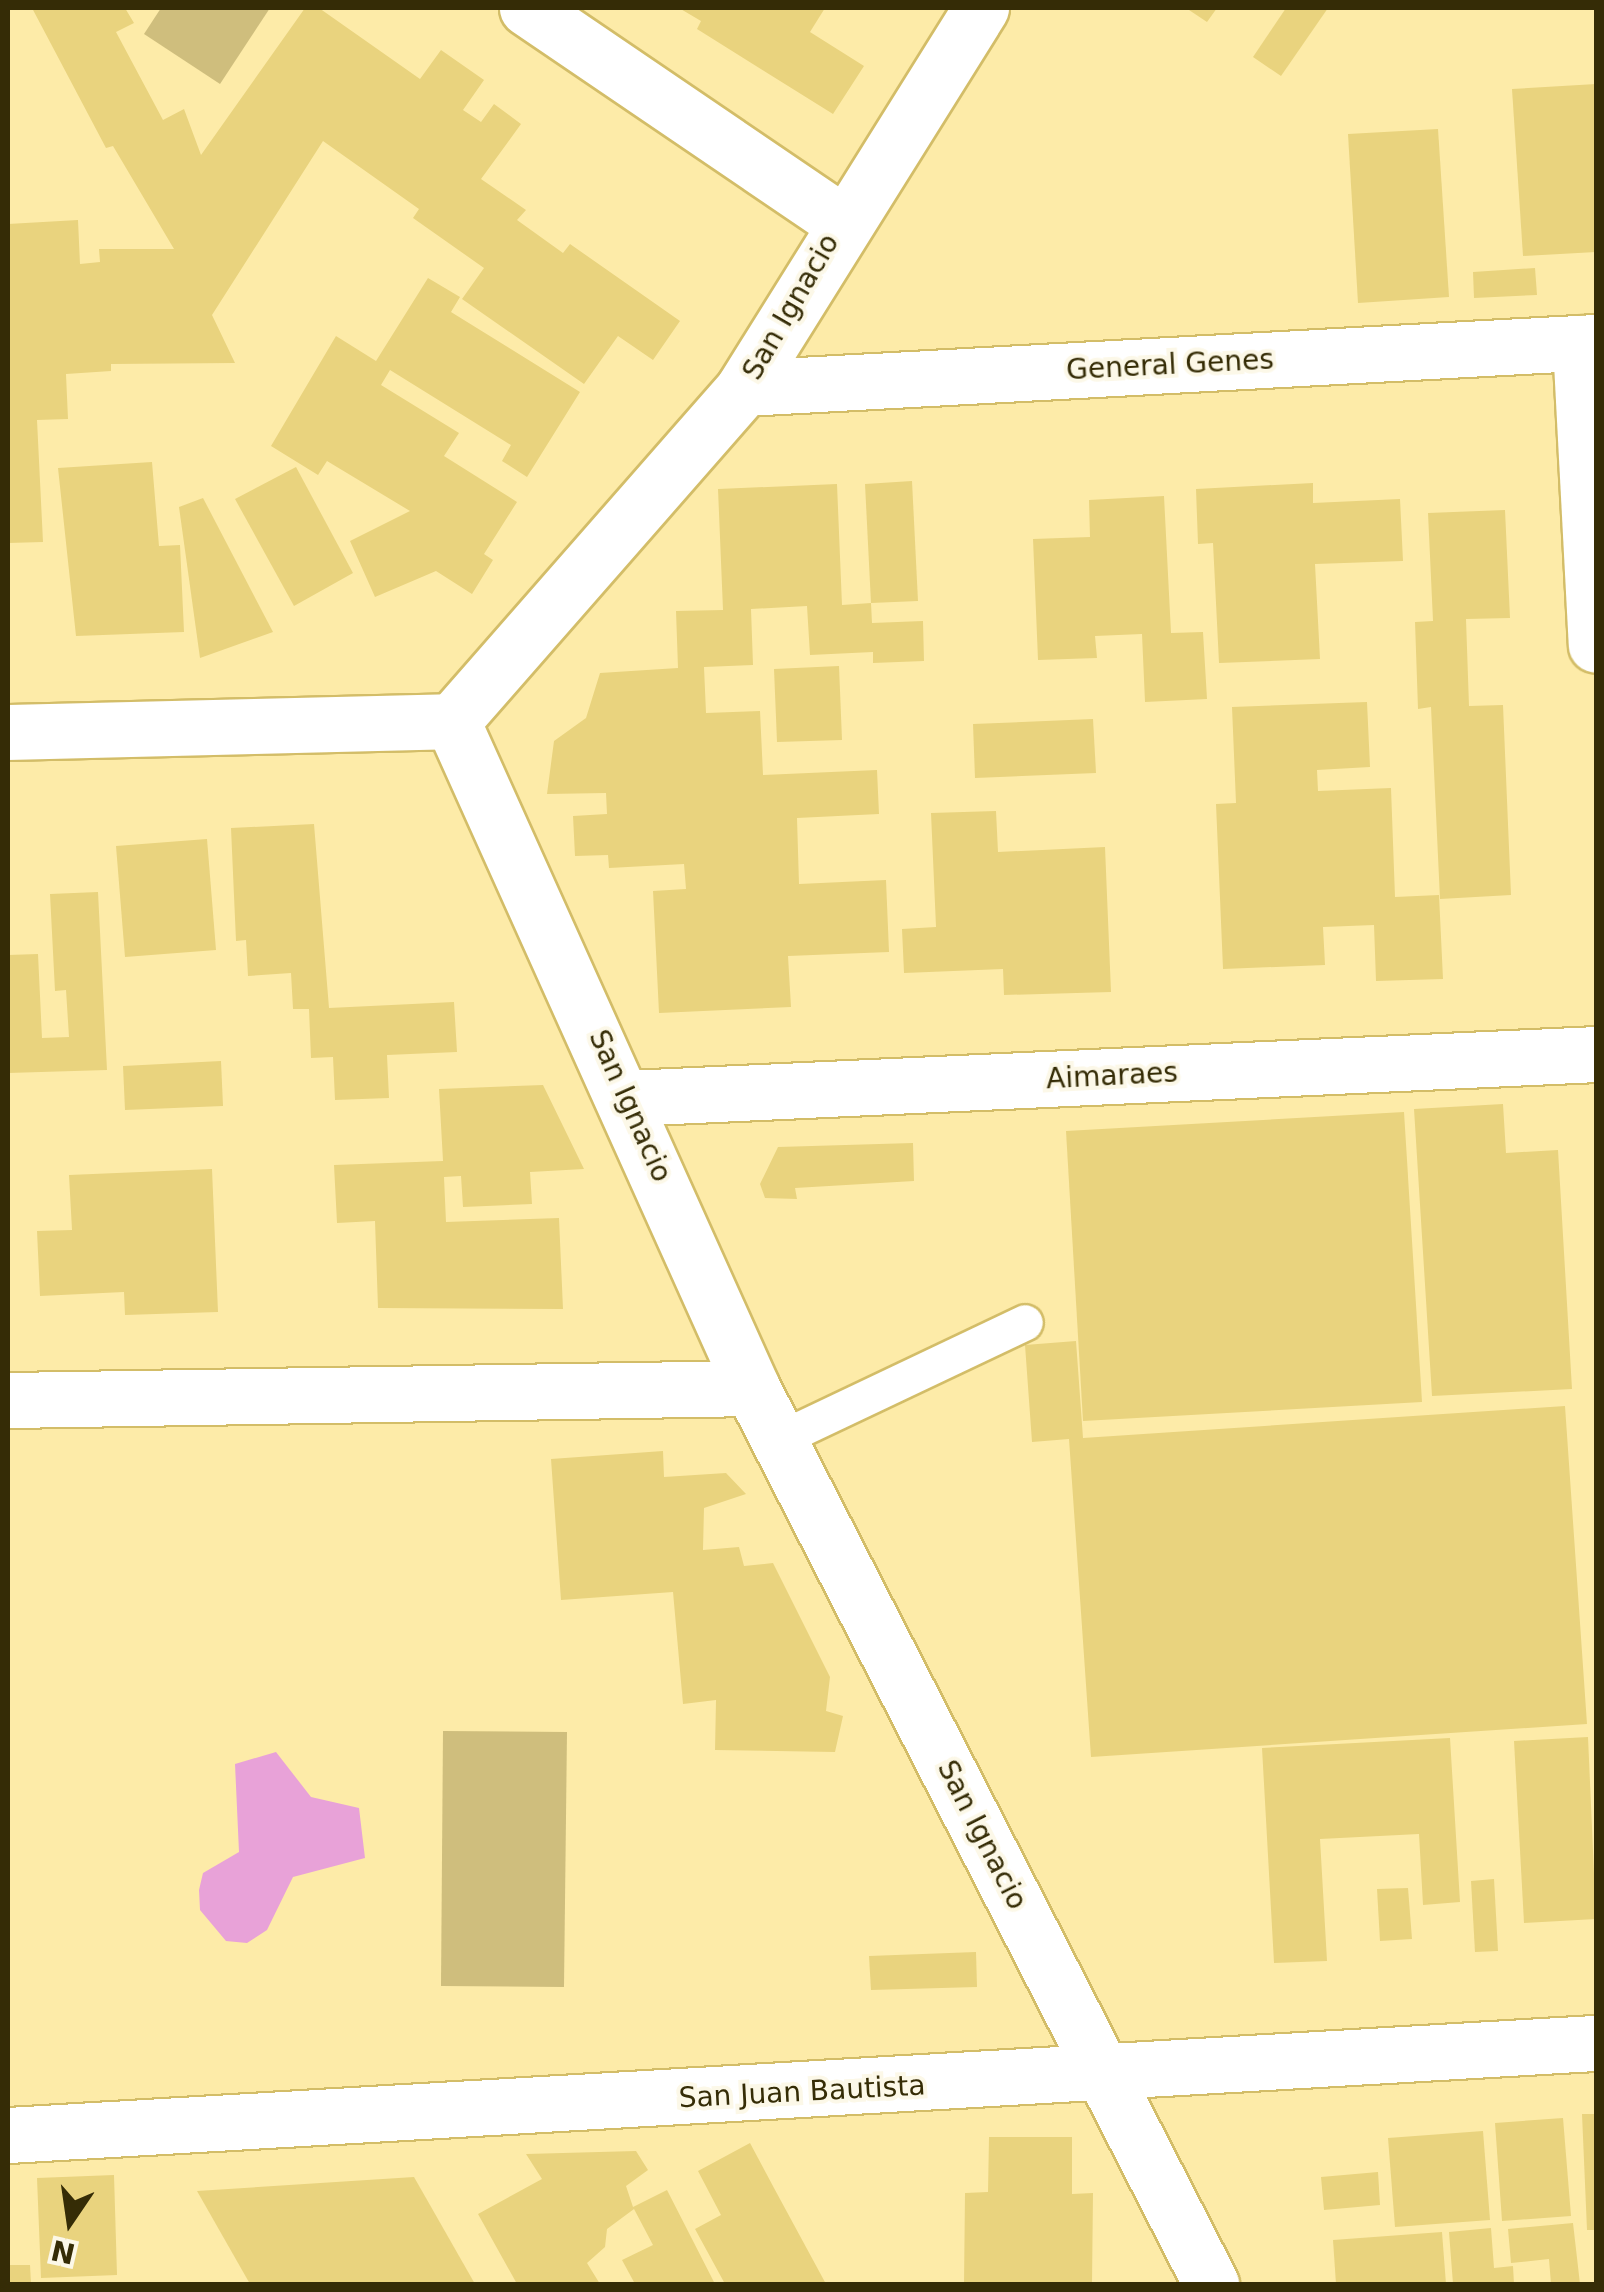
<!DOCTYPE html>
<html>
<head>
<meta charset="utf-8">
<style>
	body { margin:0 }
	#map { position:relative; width:1604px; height:2292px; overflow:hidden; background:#fdeba8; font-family:"DejaVu Sans",sans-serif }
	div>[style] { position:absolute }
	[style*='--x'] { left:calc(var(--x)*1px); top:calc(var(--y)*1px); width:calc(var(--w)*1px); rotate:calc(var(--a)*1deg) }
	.green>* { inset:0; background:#cfbe7d }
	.water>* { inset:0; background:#e8a2d8 }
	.building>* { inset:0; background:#e9d37e }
	.roads { filter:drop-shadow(2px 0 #d3bd68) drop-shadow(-2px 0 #d3bd68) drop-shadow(0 2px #d3bd68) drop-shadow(0 -2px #d3bd68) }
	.lane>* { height:35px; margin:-17.5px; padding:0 17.5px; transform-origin:17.5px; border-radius:17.5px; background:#fff }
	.street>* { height:55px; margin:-27.5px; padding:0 27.5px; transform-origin:27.5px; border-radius:27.5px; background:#fff }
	span { translate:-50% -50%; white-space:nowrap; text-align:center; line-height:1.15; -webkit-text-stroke:8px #fcf8e8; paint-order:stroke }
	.street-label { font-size:28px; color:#352c06 }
	.frame { position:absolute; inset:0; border:10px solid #352c06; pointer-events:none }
	.north { position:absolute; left:20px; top:2172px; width:100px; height:100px; -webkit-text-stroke:8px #fcf8e8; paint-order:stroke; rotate:193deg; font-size:28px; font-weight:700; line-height:40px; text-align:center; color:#352c06 }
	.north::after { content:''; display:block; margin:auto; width:35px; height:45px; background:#352c06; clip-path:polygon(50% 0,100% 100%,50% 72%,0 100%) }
</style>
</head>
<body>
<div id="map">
	<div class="green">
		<div style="clip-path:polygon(161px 8px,270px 8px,220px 84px,144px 34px)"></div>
		<div style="clip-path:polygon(443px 1731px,567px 1732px,564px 1987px,441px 1986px)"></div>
	</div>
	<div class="water">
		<div style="clip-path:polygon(276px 1752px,311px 1797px,359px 1808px,365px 1858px,293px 1877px,267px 1930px,247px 1943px,226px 1941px,200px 1910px,199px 1890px,203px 1873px,239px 1852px,235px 1764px)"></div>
	</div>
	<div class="building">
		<div style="clip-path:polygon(32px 8px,125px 8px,134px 23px,116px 32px,163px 120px,184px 109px,201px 155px,305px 8px,319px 8px,420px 79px,441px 50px,484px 80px,463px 110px,481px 122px,494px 104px,521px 124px,481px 179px,526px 210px,517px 220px,563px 253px,570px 244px,680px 321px,653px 360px,618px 336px,584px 384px,462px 299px,484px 268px,413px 218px,419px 209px,323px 141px,212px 315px,235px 363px,111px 364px,111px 371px,66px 374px,68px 419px,37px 420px,43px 542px,8px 543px,8px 224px,78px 220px,80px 264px,100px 262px,99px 249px,174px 249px,113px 146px,106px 148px)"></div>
		<div style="clip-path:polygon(679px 8px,825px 8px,810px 32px,864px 66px,833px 114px,697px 29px,701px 21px)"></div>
		<div style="clip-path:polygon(1186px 8px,1217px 8px,1207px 22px)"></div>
		<div style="clip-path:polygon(1286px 8px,1328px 8px,1281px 76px,1253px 57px)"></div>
		<div style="clip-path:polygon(1596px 84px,1596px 252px,1523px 256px,1512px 89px)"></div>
		<div style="clip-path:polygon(1438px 129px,1449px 297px,1358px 303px,1348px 134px)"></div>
		<div style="clip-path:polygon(1535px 268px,1537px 295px,1474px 298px,1473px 272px)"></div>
		<div style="clip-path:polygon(428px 278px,460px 297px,451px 312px,580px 392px,527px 477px,502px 461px,511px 445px,390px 370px,381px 385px,459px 433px,444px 456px,517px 502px,484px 554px,493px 560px,472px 594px,436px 571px,375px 597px,350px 541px,410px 511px,327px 461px,318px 475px,271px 446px,336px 336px,376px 361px)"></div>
		<div style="clip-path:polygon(152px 462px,159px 546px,180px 545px,184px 632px,76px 636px,58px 468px)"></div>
		<div style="clip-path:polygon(296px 467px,353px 573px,294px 606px,235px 499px)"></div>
		<div style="clip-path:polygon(912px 481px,918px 601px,871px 603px,865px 484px)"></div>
		<div style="clip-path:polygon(1313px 483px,1313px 503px,1400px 499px,1403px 561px,1315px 564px,1320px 659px,1219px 663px,1213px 543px,1198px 544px,1196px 489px)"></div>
		<div style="clip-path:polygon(837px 484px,842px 605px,871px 603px,872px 623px,923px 621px,924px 661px,873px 663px,873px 652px,810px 655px,807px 606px,751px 609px,753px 665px,704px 667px,706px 713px,760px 711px,763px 775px,877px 770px,879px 814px,797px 818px,799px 884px,886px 880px,889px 952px,788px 956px,791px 1007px,659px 1013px,653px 891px,686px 889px,684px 864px,609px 868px,608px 855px,575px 856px,573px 816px,607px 814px,606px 793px,547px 794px,554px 741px,586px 718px,600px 673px,678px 668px,676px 611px,723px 610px,718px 489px)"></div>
		<div style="clip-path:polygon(1164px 496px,1171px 633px,1203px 632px,1207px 699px,1145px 702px,1142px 634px,1095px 636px,1097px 658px,1038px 660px,1033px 539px,1090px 537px,1089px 500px)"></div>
		<div style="clip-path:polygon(203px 498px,273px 632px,200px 658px,179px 507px)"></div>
		<div style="clip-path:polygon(1505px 510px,1510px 618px,1466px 619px,1469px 706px,1503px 705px,1511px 895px,1440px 899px,1431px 707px,1418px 709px,1415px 622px,1433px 621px,1428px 513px)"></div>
		<div style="clip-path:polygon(839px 666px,842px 740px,777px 742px,774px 669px)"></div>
		<div style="clip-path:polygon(1367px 702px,1370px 767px,1317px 770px,1318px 791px,1391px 788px,1395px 897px,1439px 895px,1443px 979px,1376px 981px,1374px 925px,1323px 927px,1325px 965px,1223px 969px,1216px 804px,1236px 803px,1232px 707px)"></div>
		<div style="clip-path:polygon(1093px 719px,1096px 773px,975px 778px,973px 724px)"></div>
		<div style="clip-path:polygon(996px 811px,998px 852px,1105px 847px,1111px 992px,1004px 995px,1003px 969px,904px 973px,902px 929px,936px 927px,931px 813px)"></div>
		<div style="clip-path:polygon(314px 824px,329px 1008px,454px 1002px,457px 1052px,387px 1055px,389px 1098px,335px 1100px,333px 1057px,311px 1058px,309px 1009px,293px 1009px,291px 973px,248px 976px,246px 940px,236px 941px,231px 828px)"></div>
		<div style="clip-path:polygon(207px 839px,216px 950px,125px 957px,116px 846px)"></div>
		<div style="clip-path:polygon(98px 892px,107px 1070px,8px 1073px,8px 955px,38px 954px,42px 1038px,69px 1037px,66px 990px,55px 991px,50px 894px)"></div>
		<div style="clip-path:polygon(221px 1061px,223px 1106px,125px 1110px,123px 1066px)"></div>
		<div style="clip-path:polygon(543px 1085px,584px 1169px,530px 1172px,532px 1204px,463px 1207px,461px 1176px,444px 1177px,446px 1222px,559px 1218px,563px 1309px,378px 1308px,375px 1221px,337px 1223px,334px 1165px,443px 1161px,439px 1089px)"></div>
		<div style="clip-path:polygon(1503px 1104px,1506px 1153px,1558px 1150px,1572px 1389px,1432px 1396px,1414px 1109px)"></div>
		<div style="clip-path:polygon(1404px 1112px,1422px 1402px,1083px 1421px,1066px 1131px)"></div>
		<div style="clip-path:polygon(913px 1143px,914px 1181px,795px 1188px,797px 1199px,765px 1198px,760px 1184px,778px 1147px)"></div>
		<div style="clip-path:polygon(212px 1169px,218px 1312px,125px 1315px,124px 1292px,40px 1296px,37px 1231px,72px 1230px,69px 1175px)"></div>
		<div style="clip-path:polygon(1076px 1341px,1083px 1438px,1565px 1406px,1587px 1724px,1091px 1757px,1069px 1439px,1032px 1442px,1025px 1345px)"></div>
		<div style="clip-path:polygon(663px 1451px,664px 1477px,726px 1473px,746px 1494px,704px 1508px,703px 1550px,739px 1547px,744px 1566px,773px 1563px,830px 1677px,826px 1711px,843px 1716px,835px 1752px,715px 1750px,716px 1700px,683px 1704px,673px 1592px,561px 1600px,551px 1459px)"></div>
		<div style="clip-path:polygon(1588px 1737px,1596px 1919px,1524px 1923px,1514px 1741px)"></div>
		<div style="clip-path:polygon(1450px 1738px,1460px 1902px,1423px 1905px,1419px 1834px,1320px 1839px,1327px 1961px,1274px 1963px,1262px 1748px)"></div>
		<div style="clip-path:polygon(1494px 1879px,1498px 1951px,1475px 1952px,1471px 1881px)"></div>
		<div style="clip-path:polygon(1408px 1888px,1412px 1939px,1380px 1941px,1377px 1889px)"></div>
		<div style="clip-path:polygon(976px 1952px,977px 1987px,871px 1990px,869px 1956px)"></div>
		<div style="clip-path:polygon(1582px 2114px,1596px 2114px,1596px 2230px,1587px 2230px)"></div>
		<div style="clip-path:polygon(1563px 2118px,1571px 2216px,1502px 2221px,1495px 2123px)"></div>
		<div style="clip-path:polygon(1483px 2131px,1490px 2220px,1395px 2227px,1388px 2138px)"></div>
		<div style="clip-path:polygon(989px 2137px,1072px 2137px,1072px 2194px,1093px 2193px,1092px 2284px,964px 2284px,965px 2193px,988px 2192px)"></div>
		<div style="clip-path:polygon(750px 2143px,774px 2188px,826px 2284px,725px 2284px,695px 2229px,721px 2215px,698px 2171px)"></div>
		<div style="clip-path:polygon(636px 2151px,648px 2170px,626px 2186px,633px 2207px,667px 2190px,715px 2284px,635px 2284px,622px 2260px,653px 2245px,634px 2209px,607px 2229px,605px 2247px,587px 2263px,600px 2284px,517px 2284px,478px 2214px,542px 2179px,526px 2154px)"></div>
		<div style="clip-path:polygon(1378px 2172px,1380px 2205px,1324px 2210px,1321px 2177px)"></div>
		<div style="clip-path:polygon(114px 2175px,117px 2275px,41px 2278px,37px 2178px)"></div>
		<div style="clip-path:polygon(414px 2177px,475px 2284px,250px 2284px,197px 2191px)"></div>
		<div style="clip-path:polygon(1573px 2223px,1580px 2284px,1551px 2284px,1549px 2259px,1511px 2263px,1508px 2229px)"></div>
		<div style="clip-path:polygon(1491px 2228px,1494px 2268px,1513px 2266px,1514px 2284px,1453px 2284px,1449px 2232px)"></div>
		<div style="clip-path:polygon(1442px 2232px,1446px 2284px,1336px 2284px,1333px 2240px)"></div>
		<div style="clip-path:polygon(8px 2265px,30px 2265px,31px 2284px,8px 2284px)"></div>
	</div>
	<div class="roads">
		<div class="lane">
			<div style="--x:779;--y:1439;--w:272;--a:-25.4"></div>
		</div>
		<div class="street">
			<div style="--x:527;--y:8;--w:379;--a:34.2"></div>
			<div style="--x:981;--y:8;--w:448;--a:122"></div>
			<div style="--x:744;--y:388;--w:443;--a:131.2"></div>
			<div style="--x:452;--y:721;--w:731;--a:65.78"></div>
			<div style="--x:752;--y:1388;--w:1007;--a:62.87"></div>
			<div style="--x:1580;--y:343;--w:302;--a:87"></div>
			<div style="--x:744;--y:388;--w:853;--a:-3.09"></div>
			<div style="--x:8;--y:732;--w:444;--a:-1.4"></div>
			<div style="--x:628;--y:1098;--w:969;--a:-2.6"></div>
			<div style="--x:8;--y:1400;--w:744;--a:-0.92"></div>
			<div style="--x:8;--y:2135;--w:1591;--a:-3.32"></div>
		</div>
	</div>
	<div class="street-label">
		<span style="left:791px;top:307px;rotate:-60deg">San Ignacio</span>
		<span style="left:1170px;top:365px;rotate:-3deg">General Genes</span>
		<span style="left:1112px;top:1076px;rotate:-3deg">Aimaraes</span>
		<span style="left:630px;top:1106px;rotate:66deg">San Ignacio</span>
		<span style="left:982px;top:1835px;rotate:63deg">San Ignacio</span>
		<span style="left:802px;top:2092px;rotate:-3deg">San Juan Bautista</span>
	</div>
	<div class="frame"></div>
	<div class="north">N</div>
</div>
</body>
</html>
